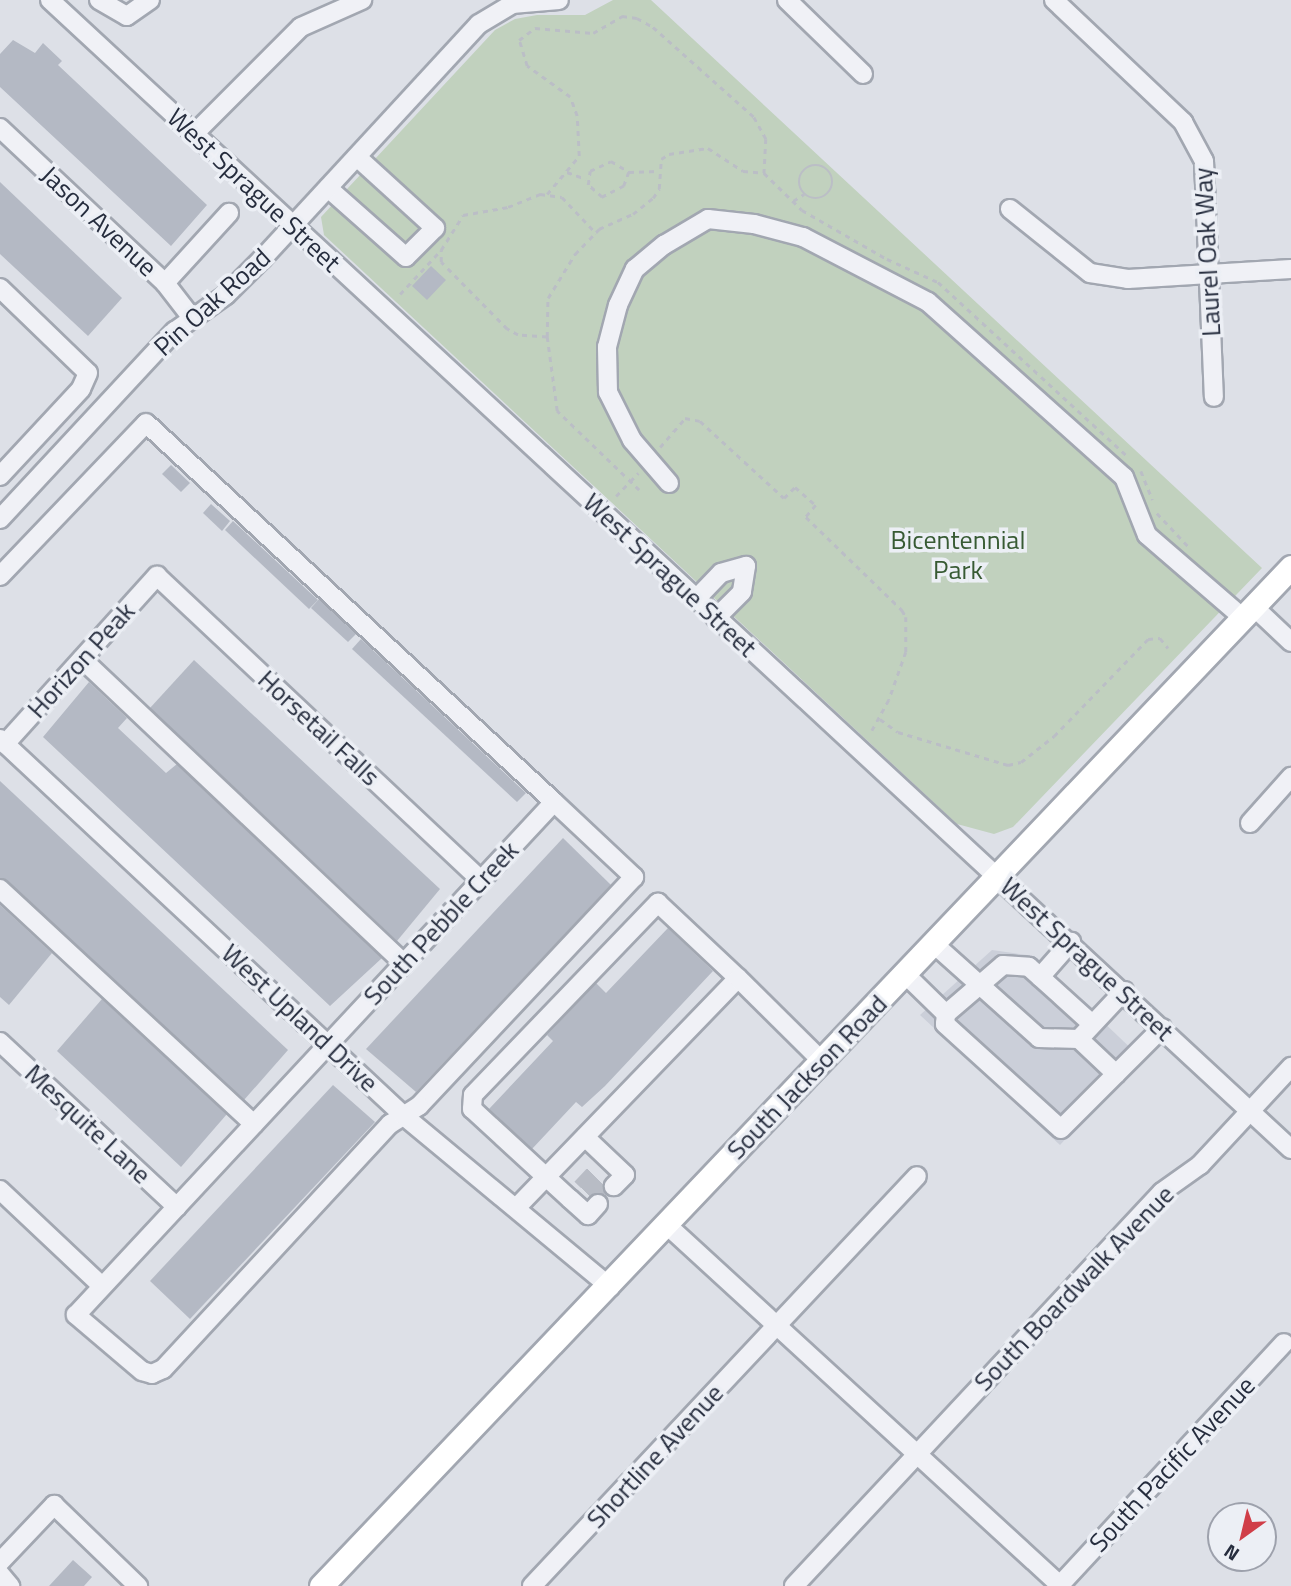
<!DOCTYPE html>
<html>
<head>
<meta charset="utf-8">
<style>
	body { margin:0 }
	#map { position:relative; width:1291px; height:1586px; overflow:hidden; background:#dde0e7; font-family:"Titillium Web",sans-serif }
	div>[style] { position:absolute }
	[style*='--x'] { left:calc(var(--x)*1px); top:calc(var(--y)*1px); width:calc(var(--w)*1px); rotate:calc(var(--a)*1deg) }
	.built>* { inset:0; background:#cbcfd9 }
	.green>* { inset:0; background:#c1d1be }
	.building>* { inset:0; background:#b4b9c4 }
	.minor-tunnel>* { height:18px; margin-top:-9px; transform-origin:0; background:repeating-linear-gradient(90deg,#b8bcc5 0 18px,transparent 0 27px) }
	.path>* { height:2.5px; margin-top:-1.25px; transform-origin:0; background:repeating-linear-gradient(90deg,#bbbec6 0 5px,transparent 0 10px) }
	.path>.ring { margin:-1.25px; padding:0; box-sizing:content-box; background:none; border:2.5px solid #bbbec6; border-radius:50% }
	.roads { filter:drop-shadow(2px 0 #a2a7b1) drop-shadow(-2px 0 #a2a7b1) drop-shadow(0 2px #a2a7b1) drop-shadow(0 -2px #a2a7b1) }
	.minor>* { height:18px; margin:-9px; padding:0 9px; transform-origin:9px; border-radius:9px; background:#f0f1f6 }
	.major>* { height:23px; margin:-11.5px; padding:0 11.5px; transform-origin:11.5px; border-radius:11.5px; background:#fff }
	span { translate:-50% -50%; white-space:nowrap; text-align:center; line-height:1.15; -webkit-text-stroke:7px #eceff5; paint-order:stroke }
	.street-label { font-size:26px; color:#262d3e }
	.park-label { font-size:26px; color:#375a33 }
	.north { position:absolute; left:1207px; top:1502px; width:70px; height:70px; box-sizing:border-box; background:#eceff5; border:2px solid #9da1ac; border-radius:50%; rotate:214deg; font-size:19px; font-weight:700; line-height:28px; text-align:center; color:#262d3e }
	.north::after { content:''; display:block; margin:auto; width:24px; height:32px; background:#d03e48; clip-path:polygon(50% 0,100% 100%,50% 72%,0 100%) }
</style>
</head>
<body>
<div id="map">
	<div class="built">
		<div style="clip-path:polygon(992px 950px,1034px 956px,1140px 1057px,1060px 1145px,920px 1015px)"></div>
	</div>
	<div class="green">
		<div style="clip-path:polygon(613px 0,651px 0,1262px 568px,1013px 827px,994px 834px,957px 824px,324px 235px,321px 217px,495px 30px,515px 19px,537px 15px,585px 15px)"></div>
	</div>
	<div class="building">
		<div style="clip-path:polygon(13px 40px,35px 53px,43px 43px,62px 61px,58px 65px,207px 205px,171px 246px,0 87px,0 54px)"></div>
		<div style="clip-path:polygon(0 182px,122px 298px,88px 336px,0 254px)"></div>
		<div style="clip-path:polygon(431px 266px,446px 280px,427px 300px,412px 286px)"></div>
		<div style="clip-path:polygon(171px 465px,190px 483px,181px 492px,162px 474px)"></div>
		<div style="clip-path:polygon(211px 504px,230px 521px,222px 531px,203px 513px)"></div>
		<div style="clip-path:polygon(233px 521px,318px 600px,309px 609px,225px 530px)"></div>
		<div style="clip-path:polygon(319px 599px,356px 634px,348px 642px,311px 608px)"></div>
		<div style="clip-path:polygon(361px 639px,526px 793px,517px 802px,352px 649px)"></div>
		<div style="clip-path:polygon(194px 660px,440px 889px,397px 941px,150px 708px)"></div>
		<div style="clip-path:polygon(89px 682px,127px 718px,118px 728px,166px 773px,177px 764px,382px 958px,330px 1006px,43px 737px)"></div>
		<div style="clip-path:polygon(0 781px,288px 1050px,244px 1100px,0 878px)"></div>
		<div style="clip-path:polygon(563px 838px,611px 885px,416px 1092px,366px 1049px)"></div>
		<div style="clip-path:polygon(0 905px,52px 953px,9px 1005px,0 997px)"></div>
		<div style="clip-path:polygon(668px 928px,713px 971px,605px 1086px,582px 1107px,576px 1102px,532px 1149px,489px 1109px,553px 1041px,547px 1035px,596px 983px,606px 993px)"></div>
		<div style="clip-path:polygon(102px 999px,227px 1114px,181px 1167px,57px 1051px)"></div>
		<div style="clip-path:polygon(333px 1085px,375px 1122px,190px 1319px,150px 1281px)"></div>
		<div style="clip-path:polygon(73px 1560px,92px 1577px,84px 1586px,49px 1586px)"></div>
	</div>
	<div class="minor-tunnel">
		<div style="--x:581;--y:1188;--w:23;--a:-47"></div>
		<div style="--x:589;--y:1196;--w:23;--a:-43"></div>
	</div>
	<div class="path">
		<div class="ring" style="left:799px;top:165px;width:31.5px;height:31.5px"></div>
		<div style="--x:567;--y:172;--w:20;--a:20"></div>
		<div style="--x:629;--y:172;--w:15;--a:110"></div>
		<div style="--x:624;--y:186;--w:25;--a:153"></div>
		<div style="--x:602;--y:197;--w:18;--a:-139"></div>
		<div style="--x:588;--y:185;--w:14;--a:-82"></div>
		<div style="--x:590;--y:171;--w:23;--a:-25"></div>
		<div style="--x:611;--y:161;--w:21;--a:31"></div>
		<div style="--x:629;--y:172;--w:29;--a:-2"></div>
		<div style="--x:547;--y:194;--w:50;--a:-49.9"></div>
		<div style="--x:579;--y:156;--w:40;--a:-92.9"></div>
		<div style="--x:577;--y:116;--w:20;--a:-110"></div>
		<div style="--x:570;--y:97;--w:53;--a:-144.2"></div>
		<div style="--x:527;--y:66;--w:27;--a:-107"></div>
		<div style="--x:519;--y:40;--w:20;--a:-37"></div>
		<div style="--x:535;--y:28;--w:58;--a:4.9"></div>
		<div style="--x:593;--y:33;--w:34;--a:-30"></div>
		<div style="--x:622;--y:16;--w:15;--a:8"></div>
		<div style="--x:637;--y:18;--w:18;--a:29"></div>
		<div style="--x:653;--y:27;--w:135;--a:41.7"></div>
		<div style="--x:754;--y:117;--w:25;--a:61"></div>
		<div style="--x:766;--y:139;--w:34;--a:93"></div>
		<div style="--x:764;--y:173;--w:53;--a:44.2"></div>
		<div style="--x:802;--y:210;--w:98;--a:30"></div>
		<div style="--x:887;--y:259;--w:56;--a:24.3"></div>
		<div style="--x:938;--y:282;--w:257;--a:42.6"></div>
		<div style="--x:793;--y:201;--w:13;--a:-32"></div>
		<div style="--x:400;--y:294;--w:60;--a:-47"></div>
		<div style="--x:547;--y:337;--w:29;--a:-176"></div>
		<div style="--x:518;--y:335;--w:13;--a:-151"></div>
		<div style="--x:507;--y:329;--w:94;--a:-134.6"></div>
		<div style="--x:441;--y:262;--w:12;--a:-90"></div>
		<div style="--x:441;--y:250;--w:41;--a:-57.8"></div>
		<div style="--x:463;--y:215;--w:46;--a:-10.1"></div>
		<div style="--x:508;--y:207;--w:35;--a:-22"></div>
		<div style="--x:540;--y:194;--w:22;--a:8"></div>
		<div style="--x:562;--y:197;--w:50;--a:46.6"></div>
		<div style="--x:660;--y:447;--w:38;--a:-49"></div>
		<div style="--x:685;--y:418;--w:15;--a:11"></div>
		<div style="--x:700;--y:421;--w:114;--a:42.5"></div>
		<div style="--x:784;--y:498;--w:16;--a:-45"></div>
		<div style="--x:795;--y:487;--w:28;--a:41"></div>
		<div style="--x:816;--y:505;--w:16;--a:130"></div>
		<div style="--x:806;--y:517;--w:134;--a:44.1"></div>
		<div style="--x:902;--y:610;--w:8;--a:60"></div>
		<div style="--x:906;--y:617;--w:35;--a:90"></div>
		<div style="--x:906;--y:652;--w:51;--a:109.5"></div>
		<div style="--x:889;--y:700;--w:35;--a:119"></div>
		<div style="--x:1141;--y:471;--w:31;--a:68"></div>
		<div style="--x:639;--y:490;--w:114;--a:-136.1"></div>
		<div style="--x:557;--y:411;--w:75;--a:-97.7"></div>
		<div style="--x:547;--y:337;--w:39;--a:-89"></div>
		<div style="--x:548;--y:298;--w:52;--a:-58.5"></div>
		<div style="--x:575;--y:254;--w:35;--a:-46"></div>
		<div style="--x:599;--y:229;--w:37;--a:-24"></div>
		<div style="--x:633;--y:214;--w:26;--a:-39"></div>
		<div style="--x:653;--y:198;--w:11;--a:-56"></div>
		<div style="--x:659;--y:189;--w:30;--a:-86"></div>
		<div style="--x:661;--y:159;--w:9;--a:-32"></div>
		<div style="--x:669;--y:154;--w:39;--a:-9"></div>
		<div style="--x:708;--y:148;--w:42;--a:33.3"></div>
		<div style="--x:743;--y:171;--w:21;--a:5"></div>
		<div style="--x:616;--y:496;--w:32;--a:-46"></div>
		<div style="--x:1157;--y:513;--w:45;--a:46.8"></div>
		<div style="--x:880;--y:719;--w:22;--a:36"></div>
		<div style="--x:898;--y:732;--w:115;--a:16.7"></div>
		<div style="--x:1008;--y:765;--w:13;--a:-13"></div>
		<div style="--x:1021;--y:762;--w:42;--a:-38.2"></div>
		<div style="--x:1054;--y:736;--w:135;--a:-45.9"></div>
		<div style="--x:1148;--y:639;--w:12;--a:-5"></div>
		<div style="--x:1160;--y:638;--w:13;--a:51"></div>
	</div>
	<div class="roads">
		<div class="minor">
			<div style="--x:50;--y:0;--w:1691;--a:42.8"></div>
			<div style="--x:99;--y:0;--w:32;--a:30"></div>
			<div style="--x:127;--y:16;--w:28;--a:-35"></div>
			<div style="--x:787;--y:0;--w:106;--a:44.2"></div>
			<div style="--x:1054;--y:0;--w:178;--a:43.4"></div>
			<div style="--x:1183;--y:122;--w:44;--a:61.7"></div>
			<div style="--x:1204;--y:161;--w:236;--a:87.6"></div>
			<div style="--x:0;--y:128;--w:226;--a:43.2"></div>
			<div style="--x:165;--y:283;--w:44;--a:52.4"></div>
			<div style="--x:194;--y:134;--w:151;--a:-45"></div>
			<div style="--x:301;--y:27;--w:67;--a:-23.9"></div>
			<div style="--x:328;--y:188;--w:104;--a:41.5"></div>
			<div style="--x:406;--y:257;--w:41;--a:-45"></div>
			<div style="--x:435;--y:228;--w:105;--a:-137.7"></div>
			<div style="--x:1010;--y:209;--w:102;--a:38.7"></div>
			<div style="--x:1090;--y:273;--w:38;--a:9"></div>
			<div style="--x:1128;--y:279;--w:163;--a:-3.5"></div>
			<div style="--x:165;--y:283;--w:95;--a:-47.6"></div>
			<div style="--x:0;--y:288;--w:122;--a:44"></div>
			<div style="--x:88;--y:373;--w:17;--a:114"></div>
			<div style="--x:81;--y:389;--w:119;--a:133"></div>
			<div style="--x:669;--y:483;--w:57;--a:-130.7"></div>
			<div style="--x:632;--y:440;--w:54;--a:-116.6"></div>
			<div style="--x:608;--y:392;--w:45;--a:-91.3"></div>
			<div style="--x:607;--y:347;--w:43;--a:-75.3"></div>
			<div style="--x:618;--y:305;--w:40;--a:-65"></div>
			<div style="--x:635;--y:269;--w:38;--a:-40"></div>
			<div style="--x:664;--y:245;--w:51;--a:-30.6"></div>
			<div style="--x:708;--y:219;--w:46;--a:6.2"></div>
			<div style="--x:754;--y:224;--w:51;--a:14.9"></div>
			<div style="--x:803;--y:237;--w:141;--a:27.5"></div>
			<div style="--x:928;--y:302;--w:263;--a:41.8"></div>
			<div style="--x:1124;--y:477;--w:62;--a:68.4"></div>
			<div style="--x:1147;--y:535;--w:127;--a:40.8"></div>
			<div style="--x:0;--y:519;--w:257;--a:-47.1"></div>
			<div style="--x:175;--y:331;--w:62;--a:-35.2"></div>
			<div style="--x:226;--y:295;--w:52;--a:-45"></div>
			<div style="--x:263;--y:258;--w:318;--a:-47.3"></div>
			<div style="--x:479;--y:24;--w:39;--a:-31"></div>
			<div style="--x:512;--y:4;--w:47;--a:-4.9"></div>
			<div style="--x:0;--y:576;--w:211;--a:-46.3"></div>
			<div style="--x:146;--y:423;--w:557;--a:42.89"></div>
			<div style="--x:554;--y:802;--w:110;--a:43.2"></div>
			<div style="--x:634;--y:877;--w:314;--a:133.2"></div>
			<div style="--x:419;--y:1106;--w:34;--a:148"></div>
			<div style="--x:390;--y:1124;--w:334;--a:132.8"></div>
			<div style="--x:163;--y:1369;--w:12;--a:156"></div>
			<div style="--x:152;--y:1374;--w:10;--a:-163"></div>
			<div style="--x:142;--y:1371;--w:87;--a:-139.7"></div>
			<div style="--x:76;--y:1315;--w:701;--a:-47.02"></div>
			<div style="--x:696;--y:599;--w:36;--a:-46"></div>
			<div style="--x:721;--y:573;--w:26;--a:-16"></div>
			<div style="--x:746;--y:566;--w:26;--a:99"></div>
			<div style="--x:742;--y:592;--w:37;--a:135"></div>
			<div style="--x:1254;--y:607;--w:51;--a:43.4"></div>
			<div style="--x:82;--y:659;--w:443;--a:43.4"></div>
			<div style="--x:0;--y:739;--w:553;--a:43.02"></div>
			<div style="--x:404;--y:1116;--w:268;--a:39.7"></div>
			<div style="--x:5;--y:744;--w:227;--a:-47.9"></div>
			<div style="--x:157;--y:576;--w:444;--a:43.2"></div>
			<div style="--x:1250;--y:823;--w:62;--a:-48.3"></div>
			<div style="--x:0;--y:889;--w:346;--a:42.8"></div>
			<div style="--x:934;--y:944;--w:141;--a:41.8"></div>
			<div style="--x:1039;--y:1038;--w:40;--a:1.4"></div>
			<div style="--x:1079;--y:1039;--w:66;--a:-46.8"></div>
			<div style="--x:905;--y:974;--w:57;--a:44.3"></div>
			<div style="--x:946;--y:1014;--w:10;--a:96"></div>
			<div style="--x:945;--y:1024;--w:156;--a:42.2"></div>
			<div style="--x:1061;--y:1129;--w:143;--a:-45"></div>
			<div style="--x:1040;--y:977;--w:47;--a:-48.5"></div>
			<div style="--x:946;--y:1014;--w:75;--a:-40.7"></div>
			<div style="--x:1003;--y:965;--w:26;--a:4"></div>
			<div style="--x:1029;--y:967;--w:85;--a:42.1"></div>
			<div style="--x:1079;--y:1039;--w:51;--a:43.4"></div>
			<div style="--x:0;--y:1042;--w:242;--a:43"></div>
			<div style="--x:585;--y:1137;--w:55;--a:43.5"></div>
			<div style="--x:625;--y:1175;--w:16;--a:135"></div>
			<div style="--x:0;--y:1190;--w:140;--a:43.3"></div>
			<div style="--x:598;--y:1204;--w:15;--a:132"></div>
			<div style="--x:588;--y:1215;--w:24;--a:-138"></div>
			<div style="--x:570;--y:1199;--w:133;--a:-137.4"></div>
			<div style="--x:472;--y:1109;--w:14;--a:-86"></div>
			<div style="--x:473;--y:1095;--w:267;--a:-46.1"></div>
			<div style="--x:658;--y:903;--w:110;--a:43.2"></div>
			<div style="--x:517;--y:1207;--w:318;--a:-46"></div>
			<div style="--x:738;--y:978;--w:118;--a:44.7"></div>
			<div style="--x:667;--y:1225;--w:534;--a:42.5"></div>
			<div style="--x:0;--y:1562;--w:79;--a:-46.5"></div>
			<div style="--x:54;--y:1505;--w:117;--a:44"></div>
			<div style="--x:0;--y:1574;--w:16;--a:50"></div>
			<div style="--x:532;--y:1586;--w:562;--a:-46.8"></div>
			<div style="--x:794;--y:1586;--w:539;--a:-46.95"></div>
			<div style="--x:1162;--y:1192;--w:47;--a:-35.4"></div>
			<div style="--x:1200;--y:1165;--w:134;--a:-47.1"></div>
			<div style="--x:1059;--y:1586;--w:331;--a:-47.2"></div>
		</div>
		<div class="major">
			<div style="--x:321;--y:1586;--w:1407;--a:-46.41"></div>
		</div>
	</div>
	<div class="street-label">
		<span style="left:254px;top:190px;rotate:43deg">West Sprague Street</span>
		<span style="left:99px;top:221px;rotate:43deg">Jason Avenue</span>
		<span style="left:1207px;top:252px;rotate:-93deg">Laurel Oak Way</span>
		<span style="left:212px;top:302px;rotate:-42deg">Pin Oak Road</span>
		<span style="left:670px;top:575px;rotate:43deg">West Sprague Street</span>
		<span style="left:81px;top:660px;rotate:-48deg">Horizon Peak</span>
		<span style="left:319px;top:728px;rotate:43deg">Horsetail Falls</span>
		<span style="left:441px;top:923px;rotate:-47deg">South Pebble Creek</span>
		<span style="left:1087px;top:959px;rotate:43deg">West Sprague Street</span>
		<span style="left:300px;top:1018px;rotate:43deg">West Upland Drive</span>
		<span style="left:807px;top:1077px;rotate:-46deg">South Jackson Road</span>
		<span style="left:88px;top:1124px;rotate:43deg">Mesquite Lane</span>
		<span style="left:1074px;top:1288px;rotate:-46deg">South Boardwalk Avenue</span>
		<span style="left:655px;top:1456px;rotate:-47deg">Shortline Avenue</span>
		<span style="left:1172px;top:1464px;rotate:-47deg">South Pacific Avenue</span>
	</div>
	<div class="park-label">
		<span style="left:958px;top:555px">Bicentennial<br>Park</span>
	</div>
	<div class="north">N</div>
</div>
</body>
</html>
